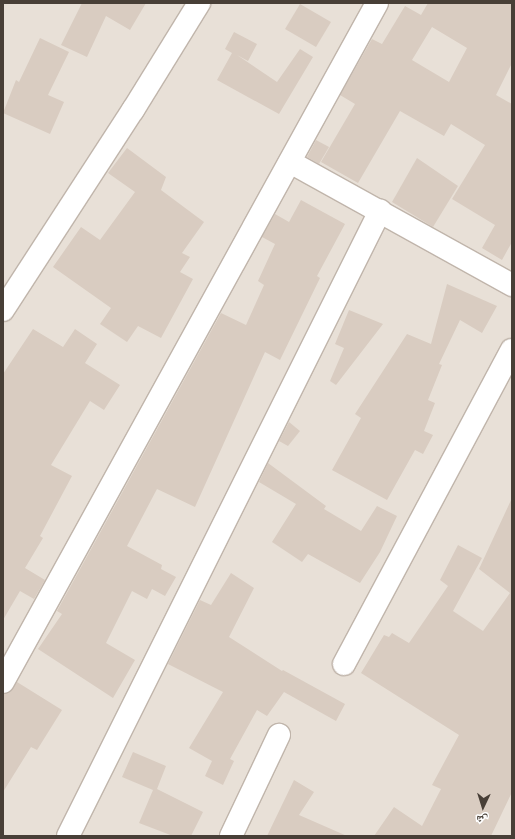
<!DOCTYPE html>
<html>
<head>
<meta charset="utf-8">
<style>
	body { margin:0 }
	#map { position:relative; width:515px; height:839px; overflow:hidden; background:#f4efe9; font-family:"Fira Sans","Noto Naskh Arabic",sans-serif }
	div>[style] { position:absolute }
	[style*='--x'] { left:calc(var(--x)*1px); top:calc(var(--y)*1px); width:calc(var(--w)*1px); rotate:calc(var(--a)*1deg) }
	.residential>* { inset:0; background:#e8e0d7 }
	.building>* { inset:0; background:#d9ccc1 }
	.roads { filter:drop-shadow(1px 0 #c0b5ab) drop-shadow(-1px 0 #c0b5ab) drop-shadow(0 1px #c0b5ab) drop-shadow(0 -1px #c0b5ab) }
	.minor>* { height:22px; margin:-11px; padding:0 11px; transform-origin:11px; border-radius:11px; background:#fff }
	span { translate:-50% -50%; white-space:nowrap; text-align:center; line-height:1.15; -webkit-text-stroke:4px #fff; paint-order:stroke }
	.frame { position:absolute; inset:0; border:4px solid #483f37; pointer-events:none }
	.north { position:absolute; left:463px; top:787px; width:40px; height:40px; -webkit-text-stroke:3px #fff; paint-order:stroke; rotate:184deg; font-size:11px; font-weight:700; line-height:16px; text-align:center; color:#483f37 }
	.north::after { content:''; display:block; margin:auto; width:14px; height:18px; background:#483f37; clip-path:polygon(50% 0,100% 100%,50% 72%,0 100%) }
</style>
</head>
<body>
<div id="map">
	<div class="residential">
		<div style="clip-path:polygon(3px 3px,512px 3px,512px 836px,3px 836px)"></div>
	</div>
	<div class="building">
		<div style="clip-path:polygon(82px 3px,146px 3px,130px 30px,106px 16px,87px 57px,61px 45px)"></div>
		<div style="clip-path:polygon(evenodd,428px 3px,512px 3px,512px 63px,496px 95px,512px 104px,512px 242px,502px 260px,482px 248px,495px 225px,452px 199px,485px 145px,451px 124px,444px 136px,400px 111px,358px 183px,321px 162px,355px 104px,340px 95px,372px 39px,382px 44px,405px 6px,421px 15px,428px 3px,432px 27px,467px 48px,449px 82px,412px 60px,432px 27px)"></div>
		<div style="clip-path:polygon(300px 4px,331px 22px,316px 47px,285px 29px)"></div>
		<div style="clip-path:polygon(234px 32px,257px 44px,248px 61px,237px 55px,277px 82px,300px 49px,313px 57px,279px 114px,217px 80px,232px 53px,225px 49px)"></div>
		<div style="clip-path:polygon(40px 38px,69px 52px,48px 95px,64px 102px,50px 134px,3px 113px,16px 80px,19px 82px)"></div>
		<div style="clip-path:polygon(316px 140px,329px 147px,319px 164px,307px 157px)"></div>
		<div style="clip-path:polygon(127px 148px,166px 177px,161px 190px,204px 222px,182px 253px,190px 257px,180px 272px,193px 279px,161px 338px,138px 326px,127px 342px,100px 324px,111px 308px,53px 267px,81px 227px,100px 240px,135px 192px,108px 173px)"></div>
		<div style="clip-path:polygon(417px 158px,458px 186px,433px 227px,392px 202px)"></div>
		<div style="clip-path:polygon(301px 200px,345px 224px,317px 276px,320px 278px,280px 360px,265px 352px,195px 507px,157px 489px,127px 546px,162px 565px,161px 569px,176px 577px,165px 596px,152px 589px,147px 599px,132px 591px,106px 643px,135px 660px,113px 698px,38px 649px,62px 614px,57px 611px,221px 313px,246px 325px,264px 285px,258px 281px,275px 244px,262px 237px,275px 214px,289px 222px)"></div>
		<div style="clip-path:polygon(447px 284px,497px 306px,482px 333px,460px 320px,439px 364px,442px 365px,428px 400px,435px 403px,424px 431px,433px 435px,423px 454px,415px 450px,387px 500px,332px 470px,361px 418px,355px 414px,407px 334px,431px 344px)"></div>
		<div style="clip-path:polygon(349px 310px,383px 324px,336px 385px,330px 381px,344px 348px,335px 344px)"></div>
		<div style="clip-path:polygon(33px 329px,63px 347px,75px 329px,97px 344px,85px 363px,120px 385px,104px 410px,90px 401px,51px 465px,72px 476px,40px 536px,43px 538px,25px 568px,45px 580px,34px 599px,20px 591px,3px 620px,3px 374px)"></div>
		<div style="clip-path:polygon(289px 422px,300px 431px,288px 446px,279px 441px)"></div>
		<div style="clip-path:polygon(268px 463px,326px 506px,324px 509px,361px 531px,377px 506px,397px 516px,380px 552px,360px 583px,308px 554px,302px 562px,272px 542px,296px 504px,259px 482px)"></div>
		<div style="clip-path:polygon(512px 498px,512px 792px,491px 836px,374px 836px,394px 807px,422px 826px,441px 789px,432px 785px,459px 735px,361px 673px,384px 635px,389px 637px,392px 633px,409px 643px,448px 586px,440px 580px,458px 545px,482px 558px,453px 611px,483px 631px,510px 593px,479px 569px)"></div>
		<div style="clip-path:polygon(231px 573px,254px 588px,229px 637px,282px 671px,283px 670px,345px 704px,336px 721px,284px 692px,267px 716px,257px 710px,230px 759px,234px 761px,223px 785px,205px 776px,212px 761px,189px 748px,223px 692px,168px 664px,200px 600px,211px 605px)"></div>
		<div style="clip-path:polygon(17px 682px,62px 710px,37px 750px,31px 747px,3px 792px,3px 694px,10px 692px)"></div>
		<div style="clip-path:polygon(133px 752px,166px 766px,157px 789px,203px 812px,191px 836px,173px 836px,139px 823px,153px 790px,122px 777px)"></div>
		<div style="clip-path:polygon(294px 780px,314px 792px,299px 815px,347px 836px,267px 836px)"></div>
	</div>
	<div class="roads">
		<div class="minor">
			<div style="--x:290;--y:162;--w:254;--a:29"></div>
			<div style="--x:3;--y:310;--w:239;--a:-57"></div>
			<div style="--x:133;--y:110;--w:126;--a:-58.3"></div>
			<div style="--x:344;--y:664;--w:356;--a:-61.9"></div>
			<div style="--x:3;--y:682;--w:775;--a:-61.15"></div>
			<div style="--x:68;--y:836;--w:699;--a:-63.47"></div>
			<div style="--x:231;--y:836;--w:112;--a:-64.6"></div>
		</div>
	</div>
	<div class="frame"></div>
	<div class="north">ش</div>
</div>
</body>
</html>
